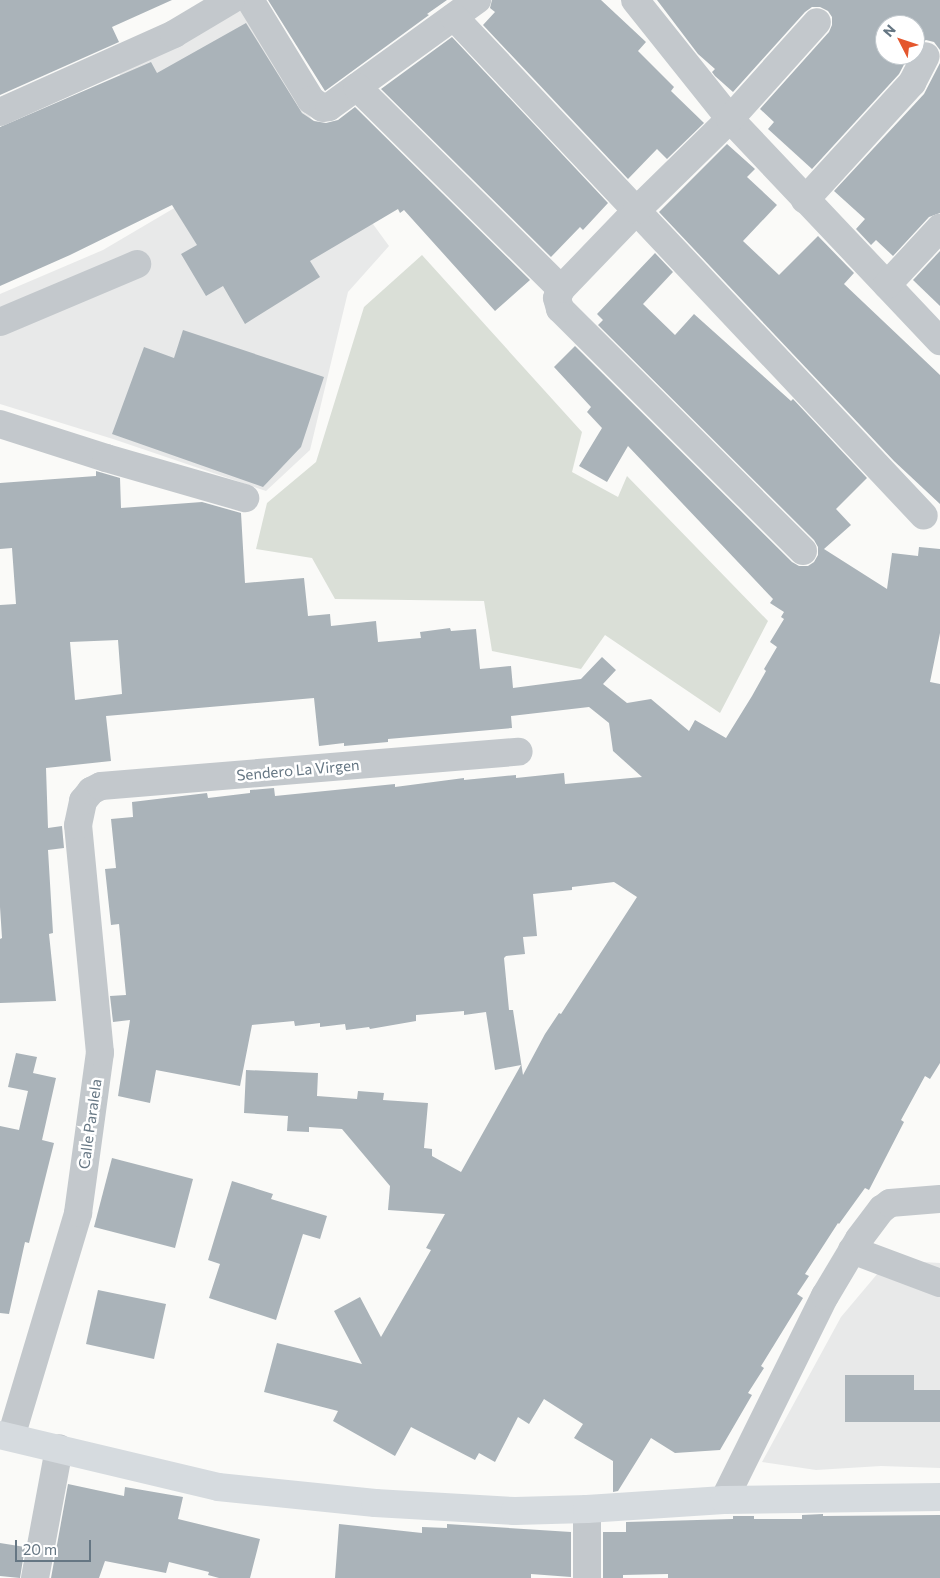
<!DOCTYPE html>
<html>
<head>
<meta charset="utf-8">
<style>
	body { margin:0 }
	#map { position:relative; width:940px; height:1578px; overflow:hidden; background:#fafaf8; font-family:Commissioner,sans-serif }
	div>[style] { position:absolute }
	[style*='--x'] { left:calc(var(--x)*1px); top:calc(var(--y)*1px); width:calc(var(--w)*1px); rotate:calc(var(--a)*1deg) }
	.built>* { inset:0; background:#e8e9e9 }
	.green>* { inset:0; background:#dadfd7 }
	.building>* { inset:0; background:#aab3b9 }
	.minor>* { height:28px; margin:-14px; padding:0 14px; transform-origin:14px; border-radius:14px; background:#c3c8cc }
	.major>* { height:28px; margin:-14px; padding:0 14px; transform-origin:14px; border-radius:14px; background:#d6dbdf }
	span { translate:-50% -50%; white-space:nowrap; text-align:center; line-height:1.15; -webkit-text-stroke:5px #fff; paint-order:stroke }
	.street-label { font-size:15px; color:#657683 }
	.north { position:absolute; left:875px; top:15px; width:50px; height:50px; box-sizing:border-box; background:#fff; border:1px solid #c1c8cd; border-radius:50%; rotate:311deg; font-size:14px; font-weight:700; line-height:20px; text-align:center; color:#657683 }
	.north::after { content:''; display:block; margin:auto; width:18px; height:22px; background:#e4572e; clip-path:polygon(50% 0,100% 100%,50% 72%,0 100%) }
	.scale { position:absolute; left:15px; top:1540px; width:76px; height:22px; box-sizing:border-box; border:2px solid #657683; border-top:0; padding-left:6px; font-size:15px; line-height:18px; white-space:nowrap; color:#657683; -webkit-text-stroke:4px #fff; paint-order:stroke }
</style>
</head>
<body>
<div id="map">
	<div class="built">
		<div style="clip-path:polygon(244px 0,362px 209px,389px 246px,348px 292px,310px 450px,266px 491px,113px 439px,0 404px,0 294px,103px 250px,176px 207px,170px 181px,119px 73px)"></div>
		<div style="clip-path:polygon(889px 1260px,940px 1263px,940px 1468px,881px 1466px,816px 1470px,762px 1462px,841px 1317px)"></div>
	</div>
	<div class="green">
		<div style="clip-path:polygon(422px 255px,582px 432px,572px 472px,618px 497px,627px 476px,768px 621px,720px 713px,605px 635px,581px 669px,492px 651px,484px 601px,335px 599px,312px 558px,256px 549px,267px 503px,316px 462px,364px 307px)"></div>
	</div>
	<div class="building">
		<div style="clip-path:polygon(0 0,172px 0,112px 27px,119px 42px,0 95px)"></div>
		<div style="clip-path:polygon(268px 0,447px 0,427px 14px,429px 15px,325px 91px)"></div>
		<div style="clip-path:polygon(492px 0,601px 0,646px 42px,638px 51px,674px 87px,671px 91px,704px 123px,667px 159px,657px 149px,628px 179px,483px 25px,495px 12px,490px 8px)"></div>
		<div style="clip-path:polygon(657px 0,940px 0,940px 50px,934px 42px,926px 40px,915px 46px,915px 25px,885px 25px,885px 55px,909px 55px,899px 74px,812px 169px,768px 129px,774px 122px,760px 109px,829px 32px,832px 25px,832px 17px,828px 11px,820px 7px,812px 7px,805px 12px,733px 92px,715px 76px,712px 72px,715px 69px,698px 54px)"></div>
		<div style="clip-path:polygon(246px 23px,302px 113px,314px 121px,326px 123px,338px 120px,355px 107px,530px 280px,495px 311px,404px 210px,400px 213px,398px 209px,310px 261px,320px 277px,245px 324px,223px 286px,206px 296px,181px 254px,197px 245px,172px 205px,70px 255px,0 286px,0 127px,151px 62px,157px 73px)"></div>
		<div style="clip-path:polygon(452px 37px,608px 203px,583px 230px,580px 227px,551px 257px,381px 89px)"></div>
		<div style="clip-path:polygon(940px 63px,940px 213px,929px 217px,893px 256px,876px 240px,871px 245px,856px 229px,865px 219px,834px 191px,924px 94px)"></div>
		<div style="clip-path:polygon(727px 144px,755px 169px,747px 177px,777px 205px,743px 241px,779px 275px,818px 236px,854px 273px,844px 284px,940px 375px,940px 504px,894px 461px,659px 212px)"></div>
		<div style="clip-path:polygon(940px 251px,940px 306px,913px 280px)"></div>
		<div style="clip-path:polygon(evenodd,655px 253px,673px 272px,643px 304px,675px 335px,694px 314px,791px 401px,793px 399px,867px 478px,836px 509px,851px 525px,824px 549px,887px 589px,892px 553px,918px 556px,919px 547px,940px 549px,940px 633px,930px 682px,940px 684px,940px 1063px,930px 1079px,925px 1076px,901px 1120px,904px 1122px,869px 1190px,865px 1188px,839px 1224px,838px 1223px,805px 1274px,809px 1276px,797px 1294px,803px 1298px,761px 1366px,764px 1368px,748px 1393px,752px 1395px,720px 1450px,675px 1453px,651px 1438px,618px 1491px,613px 1492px,613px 1461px,574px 1438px,583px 1424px,544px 1399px,529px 1424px,518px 1417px,495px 1462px,479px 1453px,475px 1460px,411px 1427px,395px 1456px,333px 1421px,338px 1411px,264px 1392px,277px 1343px,362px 1364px,334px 1311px,360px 1297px,381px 1337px,431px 1250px,426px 1248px,445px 1214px,388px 1210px,390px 1186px,342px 1129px,309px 1127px,309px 1132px,287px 1131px,288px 1116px,244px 1113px,246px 1070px,318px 1073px,317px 1096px,357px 1099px,358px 1091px,384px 1093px,383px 1100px,428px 1103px,424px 1148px,432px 1149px,432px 1156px,461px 1172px,521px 1065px,495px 1070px,486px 1012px,464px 1015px,464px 1011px,416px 1015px,416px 1021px,370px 1029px,369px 1027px,346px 1030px,345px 1024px,320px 1027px,320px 1023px,295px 1026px,294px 1021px,252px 1025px,240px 1086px,156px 1070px,150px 1103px,118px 1096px,130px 1020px,113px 1022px,110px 996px,126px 995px,119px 924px,111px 925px,105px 869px,116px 868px,111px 819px,133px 817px,132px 802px,207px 793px,208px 798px,250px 793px,250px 790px,274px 788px,275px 796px,395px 784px,395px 787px,464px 778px,464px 780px,516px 775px,516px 778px,564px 773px,565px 784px,642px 777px,613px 751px,609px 723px,589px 707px,511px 716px,512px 728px,388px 739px,388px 742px,344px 746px,344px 743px,319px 746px,314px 698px,106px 716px,111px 761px,46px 768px,48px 828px,62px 826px,64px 848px,48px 850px,53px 933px,49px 934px,56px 1001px,0 1003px,0 939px,2px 938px,0 907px,0 605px,16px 604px,12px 548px,0 549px,0 483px,96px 476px,96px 471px,120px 478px,121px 508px,202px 502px,241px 513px,245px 583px,304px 578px,308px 616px,330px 614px,331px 626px,376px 621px,378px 642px,421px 638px,420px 632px,450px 628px,451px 631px,476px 629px,480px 669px,511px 666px,513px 688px,581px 679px,602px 657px,616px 670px,603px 684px,627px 703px,651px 699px,689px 731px,695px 720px,726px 738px,752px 696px,766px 671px,764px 669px,777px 647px,770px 642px,784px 619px,781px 617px,784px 612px,770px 603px,773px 599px,628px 446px,607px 482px,579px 466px,602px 428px,587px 412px,591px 407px,554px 367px,575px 346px,792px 562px,799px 566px,808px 566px,814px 562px,818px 555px,818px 547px,814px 540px,598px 325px,603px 320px,597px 314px,655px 253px,118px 640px,122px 694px,75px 700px,70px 642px,118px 640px,655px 253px,614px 882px,637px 897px,561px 1014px,559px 1013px,545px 1034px,523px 1075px,513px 1010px,509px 1010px,504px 958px,506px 956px,525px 954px,523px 937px,537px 936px,533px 894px,572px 890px,572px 887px,614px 882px)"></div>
		<div style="clip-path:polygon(183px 330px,324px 377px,301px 447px,263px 487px,112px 434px,144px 347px,174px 358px)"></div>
		<div style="clip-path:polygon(16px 1053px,37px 1057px,33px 1073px,56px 1078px,42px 1140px,54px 1143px,29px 1243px,25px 1242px,9px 1314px,0 1313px,0 1126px,19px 1130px,28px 1091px,8px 1087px)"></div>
		<div style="clip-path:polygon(112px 1158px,193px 1179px,175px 1248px,94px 1227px)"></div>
		<div style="clip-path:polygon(232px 1181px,273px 1194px,271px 1199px,327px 1216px,320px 1239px,303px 1234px,276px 1320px,209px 1298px,220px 1264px,208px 1260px)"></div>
		<div style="clip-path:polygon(98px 1290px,166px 1304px,154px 1359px,86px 1344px)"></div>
		<div style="clip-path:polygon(845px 1375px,914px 1375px,914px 1390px,940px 1390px,940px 1422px,845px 1422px)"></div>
		<div style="clip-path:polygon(68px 1484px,124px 1496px,125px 1487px,183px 1497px,178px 1519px,260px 1539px,250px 1578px,219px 1578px,208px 1575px,209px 1572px,169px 1562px,166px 1573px,105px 1561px,99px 1578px,51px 1578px)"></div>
		<div style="clip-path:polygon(823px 1514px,823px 1516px,940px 1515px,940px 1578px,668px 1578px,668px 1574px,623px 1575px,623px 1578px,603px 1578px,603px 1532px,626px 1532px,626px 1522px,733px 1519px,733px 1516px,754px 1516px,754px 1519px,802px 1519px,802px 1515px)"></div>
		<div style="clip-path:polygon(339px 1524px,422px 1533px,422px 1527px,447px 1528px,447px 1524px,571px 1532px,571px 1577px,531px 1574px,531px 1578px,335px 1578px)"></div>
		<div style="clip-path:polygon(0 1543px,25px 1547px,20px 1578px,0 1576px)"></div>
	</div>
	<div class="minor">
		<div style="--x:250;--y:0;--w:117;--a:58.6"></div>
		<div style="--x:311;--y:100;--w:14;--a:34"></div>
		<div style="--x:323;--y:108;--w:6;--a:-9"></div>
		<div style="--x:329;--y:107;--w:183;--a:-35.9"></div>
		<div style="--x:635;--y:0;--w:152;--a:51.4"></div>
		<div style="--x:730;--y:119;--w:306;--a:46.6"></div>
		<div style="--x:454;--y:17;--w:685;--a:46.71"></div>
		<div style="--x:357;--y:87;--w:287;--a:44.7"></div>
		<div style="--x:0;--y:112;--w:191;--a:-24.1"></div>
		<div style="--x:174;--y:34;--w:66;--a:-30.8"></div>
		<div style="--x:805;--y:200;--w:159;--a:-47.6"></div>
		<div style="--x:912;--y:83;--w:30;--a:-63"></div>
		<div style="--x:887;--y:285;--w:78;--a:-47.1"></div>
		<div style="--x:0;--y:322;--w:149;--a:-22.9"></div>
		<div style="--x:0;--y:424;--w:111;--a:17.8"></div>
		<div style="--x:106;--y:458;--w:145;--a:16.1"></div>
		<div style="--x:803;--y:551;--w:343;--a:-135.1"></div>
		<div style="--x:560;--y:309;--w:11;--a:-105"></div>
		<div style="--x:557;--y:298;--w:10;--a:-66"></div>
		<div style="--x:561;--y:289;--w:110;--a:-46.1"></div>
		<div style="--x:637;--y:210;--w:130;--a:-44.4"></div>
		<div style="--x:730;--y:119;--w:130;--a:-48.1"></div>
		<div style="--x:852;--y:1250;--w:94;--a:20.6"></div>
		<div style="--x:11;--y:1437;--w:234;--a:-73.3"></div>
		<div style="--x:78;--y:1213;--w:162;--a:-82.2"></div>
		<div style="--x:100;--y:1053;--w:229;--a:-95.5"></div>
		<div style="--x:78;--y:825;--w:25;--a:-78"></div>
		<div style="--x:83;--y:801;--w:13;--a:-51"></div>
		<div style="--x:91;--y:791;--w:11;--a:-27"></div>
		<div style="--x:101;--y:786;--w:419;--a:-4.7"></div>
		<div style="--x:724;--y:1500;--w:228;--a:-63.7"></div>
		<div style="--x:825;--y:1296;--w:66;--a:-59.2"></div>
		<div style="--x:859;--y:1239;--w:38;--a:-53"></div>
		<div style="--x:882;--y:1209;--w:10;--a:-37"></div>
		<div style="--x:890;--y:1203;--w:50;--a:-4.6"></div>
		<div style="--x:35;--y:1578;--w:132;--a:-79.5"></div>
		<div style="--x:587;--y:1578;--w:69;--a:-90"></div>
	</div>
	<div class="major">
		<div style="--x:0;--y:1435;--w:224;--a:13.4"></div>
		<div style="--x:218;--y:1487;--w:158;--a:5.8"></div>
		<div style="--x:375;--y:1503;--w:140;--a:3.3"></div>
		<div style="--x:515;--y:1511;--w:72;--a:-1.6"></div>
		<div style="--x:587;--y:1509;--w:137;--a:-3.8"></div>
		<div style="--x:724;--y:1500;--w:216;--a:-0.8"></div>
	</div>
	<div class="street-label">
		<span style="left:298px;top:770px;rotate:-5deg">Sendero La Virgen</span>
		<span style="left:90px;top:1124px;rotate:-82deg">Calle Paralela</span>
	</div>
	<div class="north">N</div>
	<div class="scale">20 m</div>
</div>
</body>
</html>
